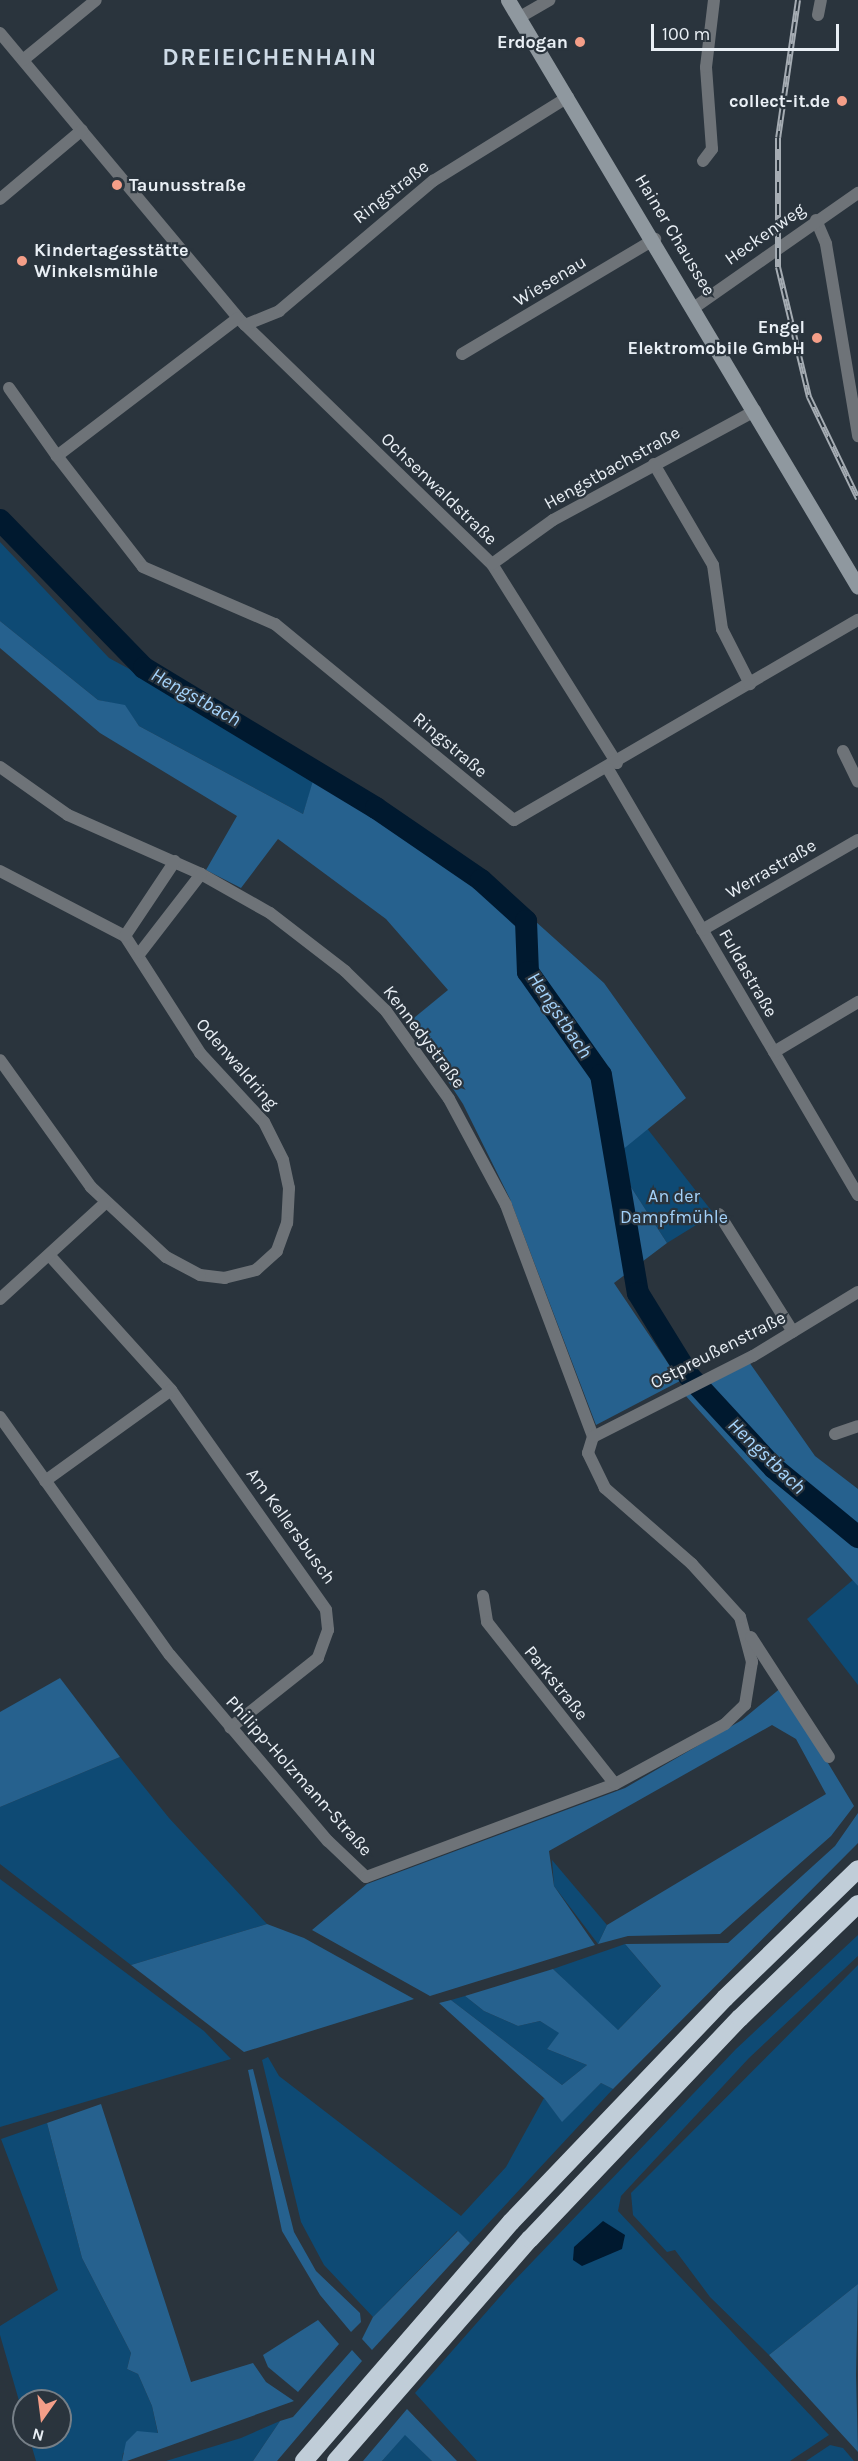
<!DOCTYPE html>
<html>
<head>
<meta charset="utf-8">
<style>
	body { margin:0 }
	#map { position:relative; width:858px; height:2461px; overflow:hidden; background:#2a343d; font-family:Karla,sans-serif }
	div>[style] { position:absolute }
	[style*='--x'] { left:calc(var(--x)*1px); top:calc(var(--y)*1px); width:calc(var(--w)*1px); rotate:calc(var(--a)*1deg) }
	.green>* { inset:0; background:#0e4a74 }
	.forest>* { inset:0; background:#26618e }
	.water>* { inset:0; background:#00192f }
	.river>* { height:22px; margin:-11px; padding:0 11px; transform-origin:11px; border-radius:11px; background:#00192f }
	.street>* { height:12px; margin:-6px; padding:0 6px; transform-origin:6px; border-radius:6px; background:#6e7378 }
	.secondary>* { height:15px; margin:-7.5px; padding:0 7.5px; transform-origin:7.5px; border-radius:7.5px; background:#8f989f }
	.highway>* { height:18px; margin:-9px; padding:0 9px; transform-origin:9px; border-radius:9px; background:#c0cdd8 }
	.rail>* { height:6px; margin-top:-3px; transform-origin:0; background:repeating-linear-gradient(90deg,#2a343d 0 11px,#a5acb3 0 22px); box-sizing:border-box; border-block:2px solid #a5acb3 }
	.dots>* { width:16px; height:16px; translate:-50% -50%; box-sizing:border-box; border:3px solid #2a343d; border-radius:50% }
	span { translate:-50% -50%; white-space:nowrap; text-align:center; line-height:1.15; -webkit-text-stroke:4.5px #2a343d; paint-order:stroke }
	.poi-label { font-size:18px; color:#e9eff5; font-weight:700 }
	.right { translate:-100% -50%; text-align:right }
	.left { translate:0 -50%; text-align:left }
	.street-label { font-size:18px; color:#e9eff5 }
	.park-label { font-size:18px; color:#a3d1f9 }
	.water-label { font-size:20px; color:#a6d5fd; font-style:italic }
	.district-label { font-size:24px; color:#cedbe7; font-weight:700; letter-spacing:1.5px }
	.north { position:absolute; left:12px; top:2389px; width:60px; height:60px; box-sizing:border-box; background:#2a343d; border:2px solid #767f87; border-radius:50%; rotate:194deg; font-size:16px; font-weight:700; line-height:24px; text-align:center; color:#e9eff5 }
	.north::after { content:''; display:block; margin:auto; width:21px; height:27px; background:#f49e88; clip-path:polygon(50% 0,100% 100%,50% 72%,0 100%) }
	.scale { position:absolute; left:651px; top:24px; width:188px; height:27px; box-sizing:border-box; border:3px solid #e9eff5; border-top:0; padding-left:8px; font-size:18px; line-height:21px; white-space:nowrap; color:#e9eff5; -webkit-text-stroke:4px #2a343d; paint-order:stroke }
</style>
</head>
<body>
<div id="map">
	<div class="green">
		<div style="clip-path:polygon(0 542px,109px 658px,207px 711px,314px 780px,303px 814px,139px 726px,125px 706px,98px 700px,0 621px)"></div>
		<div style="clip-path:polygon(646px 1127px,714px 1214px,667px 1243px,631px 1187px,621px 1151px)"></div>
		<div style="clip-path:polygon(854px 1579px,858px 1586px,858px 1685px,807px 1619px)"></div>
		<div style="clip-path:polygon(120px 1757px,169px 1818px,267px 1924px,131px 1965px,0 1864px,0 1807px)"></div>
		<div style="clip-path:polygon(552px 1860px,607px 1925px,598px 1944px,554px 1886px)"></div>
		<div style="clip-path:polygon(0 1879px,204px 2031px,231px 2059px,0 2127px)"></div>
		<div style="clip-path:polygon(858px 1935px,858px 1956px,749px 2058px,621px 2196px,618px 2211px,829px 2435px,790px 2461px,477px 2461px,415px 2393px,512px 2283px,736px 2049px)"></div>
		<div style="clip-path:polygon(625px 1944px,661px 1986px,617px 2031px,553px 1969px)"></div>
		<div style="clip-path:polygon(858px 1965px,858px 2284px,769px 2355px,710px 2297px,675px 2250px,667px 2252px,633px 2215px,631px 2193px)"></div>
		<div style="clip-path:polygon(465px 1996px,484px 2011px,518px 2026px,540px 2021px,560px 2033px,547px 2049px,587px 2065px,562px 2085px,451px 2000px)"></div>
		<div style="clip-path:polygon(268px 2057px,279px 2076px,461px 2216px,506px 2167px,544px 2098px,562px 2121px,601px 2083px,613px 2089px,470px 2243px,457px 2231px,373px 2317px,324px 2265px,301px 2222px,262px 2060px)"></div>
		<div style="clip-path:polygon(47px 2123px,82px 2258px,131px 2353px,127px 2369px,138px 2374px,152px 2406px,158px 2434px,123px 2453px,122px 2461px,36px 2461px,29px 2437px,60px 2437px,60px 2401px,24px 2401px,24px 2418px,0 2335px,0 2326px,58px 2290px,1px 2139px)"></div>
		<div style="clip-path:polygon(280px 2421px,253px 2461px,166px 2461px,241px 2438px)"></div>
		<div style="clip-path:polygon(405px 2434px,432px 2461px,382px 2461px)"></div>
		<div style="clip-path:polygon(830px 2445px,843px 2448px,854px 2461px,806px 2461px)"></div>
	</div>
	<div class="forest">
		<div style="clip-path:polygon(0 621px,98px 700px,125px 705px,139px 726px,303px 814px,318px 764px,475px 867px,604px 983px,686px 1098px,621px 1151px,631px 1187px,667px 1243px,614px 1283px,680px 1381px,596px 1425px,510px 1199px,463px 1104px,409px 1022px,448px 990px,386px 919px,278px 839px,241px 888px,206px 870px,237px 816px,100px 733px,0 648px)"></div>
		<div style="clip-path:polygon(749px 1362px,815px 1456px,858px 1489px,858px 1586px,685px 1395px)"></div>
		<div style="clip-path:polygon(60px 1678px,120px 1757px,0 1807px,0 1712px)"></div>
		<div style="clip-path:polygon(782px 1687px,854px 1806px,831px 1836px,720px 1934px,628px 1936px,598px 1944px,607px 1925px,826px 1794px,796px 1739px,772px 1725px,549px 1851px,554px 1886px,595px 1945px,430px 1996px,312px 1930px,367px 1884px,625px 1788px,742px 1720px)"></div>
		<div style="clip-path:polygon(858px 1813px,858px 1843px,613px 2089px,601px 2083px,562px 2122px,544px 2098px,439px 2003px,451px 2000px,562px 2085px,587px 2065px,547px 2049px,559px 2033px,540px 2021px,518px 2026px,484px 2011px,465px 1996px,553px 1969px,618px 2030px,661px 1986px,625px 1944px,728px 1943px,835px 1846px)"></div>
		<div style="clip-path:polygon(267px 1924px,304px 1938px,414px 1999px,244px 2052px,131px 1965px)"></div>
		<div style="clip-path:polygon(253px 2069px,294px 2232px,316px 2271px,360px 2313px,361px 2322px,351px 2332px,320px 2295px,282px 2231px,248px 2070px)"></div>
		<div style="clip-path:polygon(101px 2104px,191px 2382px,253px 2363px,266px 2382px,294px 2401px,127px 2461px,122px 2461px,126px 2442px,137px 2431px,158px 2433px,152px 2406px,138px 2374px,127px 2369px,131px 2353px,82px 2258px,47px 2123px)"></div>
		<div style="clip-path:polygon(458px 2231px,470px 2243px,372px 2350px,362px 2339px,373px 2317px)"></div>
		<div style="clip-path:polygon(858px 2284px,856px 2375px,858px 2452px,769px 2355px)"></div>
		<div style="clip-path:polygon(318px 2320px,339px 2344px,298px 2392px,268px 2367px,263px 2355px)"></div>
		<div style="clip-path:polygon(352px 2350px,362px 2361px,277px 2461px,253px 2461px,280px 2421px,293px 2417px)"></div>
		<div style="clip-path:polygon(407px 2409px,457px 2461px,432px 2461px,405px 2435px,382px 2461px,363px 2461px)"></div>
	</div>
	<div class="water">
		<div style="clip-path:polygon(603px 2221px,625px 2235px,622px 2249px,582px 2266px,573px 2260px,574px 2247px)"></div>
	</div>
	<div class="river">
		<div style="--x:0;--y:520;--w:206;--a:45.8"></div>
		<div style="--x:144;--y:668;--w:271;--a:31.1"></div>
		<div style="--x:376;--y:808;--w:127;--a:34.4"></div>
		<div style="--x:481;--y:880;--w:61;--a:42.3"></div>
		<div style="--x:526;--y:921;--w:51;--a:87.8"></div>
		<div style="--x:528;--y:972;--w:126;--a:54.7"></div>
		<div style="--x:601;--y:1075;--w:221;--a:80.4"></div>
		<div style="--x:638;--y:1293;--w:97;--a:58.4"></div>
		<div style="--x:689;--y:1376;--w:125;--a:47.3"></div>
		<div style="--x:774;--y:1468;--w:109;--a:39.4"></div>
	</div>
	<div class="street">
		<div style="--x:818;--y:15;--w:15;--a:-79"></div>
		<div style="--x:520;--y:17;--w:34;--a:-30"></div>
		<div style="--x:0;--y:33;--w:371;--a:50.1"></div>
		<div style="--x:238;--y:318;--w:354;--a:44.1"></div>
		<div style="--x:492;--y:564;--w:235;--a:57.9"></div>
		<div style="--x:23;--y:60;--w:94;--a:-39.4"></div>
		<div style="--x:703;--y:161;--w:15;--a:-53"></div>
		<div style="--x:712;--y:149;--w:82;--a:-94.2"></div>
		<div style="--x:706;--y:67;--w:67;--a:-83.2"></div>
		<div style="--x:0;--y:199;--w:107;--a:-40.1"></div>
		<div style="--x:816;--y:220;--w:26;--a:67"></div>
		<div style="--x:826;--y:244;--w:195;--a:80.5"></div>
		<div style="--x:695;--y:307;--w:199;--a:-35"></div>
		<div style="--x:238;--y:318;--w:228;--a:142.7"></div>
		<div style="--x:57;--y:456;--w:140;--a:52.2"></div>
		<div style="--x:143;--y:567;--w:144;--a:23.4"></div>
		<div style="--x:275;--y:624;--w:309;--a:39.4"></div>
		<div style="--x:514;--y:820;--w:398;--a:-30.2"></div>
		<div style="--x:245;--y:325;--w:37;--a:-22"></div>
		<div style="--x:279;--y:311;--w:202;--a:-40.2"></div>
		<div style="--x:433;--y:181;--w:159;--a:-31.9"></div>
		<div style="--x:462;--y:354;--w:225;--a:-30.8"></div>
		<div style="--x:9;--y:388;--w:83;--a:54.8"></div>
		<div style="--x:654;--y:464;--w:117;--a:59.7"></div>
		<div style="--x:713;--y:565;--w:65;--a:82"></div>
		<div style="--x:722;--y:629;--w:62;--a:63"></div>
		<div style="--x:492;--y:564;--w:75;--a:-35.8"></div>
		<div style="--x:553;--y:520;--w:230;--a:-28.4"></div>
		<div style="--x:843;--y:751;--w:34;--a:64"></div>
		<div style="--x:0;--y:767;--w:83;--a:35.2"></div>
		<div style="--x:68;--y:815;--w:145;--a:23.9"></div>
		<div style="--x:201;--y:874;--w:79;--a:29.5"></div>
		<div style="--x:270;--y:913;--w:95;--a:37.7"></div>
		<div style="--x:345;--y:971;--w:57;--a:44.3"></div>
		<div style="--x:386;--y:1011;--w:108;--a:54.4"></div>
		<div style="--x:449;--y:1099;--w:120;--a:61.7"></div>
		<div style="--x:506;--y:1205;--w:248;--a:69.4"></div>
		<div style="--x:608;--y:769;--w:494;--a:59.6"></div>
		<div style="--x:0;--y:871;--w:141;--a:27.5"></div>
		<div style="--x:125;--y:936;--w:139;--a:57.3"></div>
		<div style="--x:200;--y:1053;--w:94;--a:47.2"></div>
		<div style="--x:264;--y:1122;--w:42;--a:63.4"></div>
		<div style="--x:283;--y:1160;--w:29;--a:78"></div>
		<div style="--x:289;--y:1188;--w:35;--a:93"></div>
		<div style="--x:287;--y:1223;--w:30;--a:110"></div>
		<div style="--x:277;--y:1251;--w:28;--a:138"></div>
		<div style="--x:256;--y:1270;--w:32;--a:166"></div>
		<div style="--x:225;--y:1278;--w:25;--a:-173"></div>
		<div style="--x:200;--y:1275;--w:38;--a:-152"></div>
		<div style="--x:166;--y:1257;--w:103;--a:-137"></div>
		<div style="--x:91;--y:1187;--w:156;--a:-125.6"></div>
		<div style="--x:702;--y:930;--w:180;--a:-30"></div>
		<div style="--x:125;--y:936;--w:90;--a:-56.3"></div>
		<div style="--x:140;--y:953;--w:100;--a:-52.3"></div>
		<div style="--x:774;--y:1052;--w:98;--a:-30.8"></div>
		<div style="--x:719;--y:1214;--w:139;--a:57.9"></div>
		<div style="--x:50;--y:1256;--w:181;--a:47.9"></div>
		<div style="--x:171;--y:1390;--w:269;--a:54.8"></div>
		<div style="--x:326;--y:1610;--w:20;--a:84"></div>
		<div style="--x:328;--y:1630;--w:30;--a:110"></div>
		<div style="--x:318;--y:1658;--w:112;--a:141.5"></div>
		<div style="--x:0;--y:1299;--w:142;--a:-42.4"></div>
		<div style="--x:0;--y:1417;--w:292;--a:54.5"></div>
		<div style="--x:170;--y:1655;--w:244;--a:49.7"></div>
		<div style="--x:328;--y:1841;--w:52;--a:43.5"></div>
		<div style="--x:366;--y:1877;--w:266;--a:-20.5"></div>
		<div style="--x:615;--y:1784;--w:125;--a:-28.6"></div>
		<div style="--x:725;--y:1724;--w:28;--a:-44"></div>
		<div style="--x:745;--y:1705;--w:44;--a:-80.8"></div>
		<div style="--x:752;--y:1662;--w:47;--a:-104.9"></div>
		<div style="--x:740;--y:1617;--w:72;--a:-132.2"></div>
		<div style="--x:692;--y:1564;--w:116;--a:-138.9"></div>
		<div style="--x:605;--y:1488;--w:39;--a:-116"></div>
		<div style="--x:588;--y:1453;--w:17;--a:-73"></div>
		<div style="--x:835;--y:1434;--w:24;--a:-19"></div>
		<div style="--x:593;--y:1437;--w:179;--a:-26.9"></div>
		<div style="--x:753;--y:1356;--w:123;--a:-31.4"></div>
		<div style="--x:45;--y:1481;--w:155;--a:-35.8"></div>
		<div style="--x:483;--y:1596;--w:26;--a:81"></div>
		<div style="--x:487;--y:1622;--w:206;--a:51.7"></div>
		<div style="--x:751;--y:1637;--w:143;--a:57"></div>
	</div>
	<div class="secondary">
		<div style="--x:508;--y:0;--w:683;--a:59.19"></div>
	</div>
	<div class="highway">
		<div style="--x:304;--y:2461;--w:316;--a:-49.1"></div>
		<div style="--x:511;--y:2222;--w:310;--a:-46.3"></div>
		<div style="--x:725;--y:1998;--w:185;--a:-44.1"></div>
		<div style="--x:336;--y:2461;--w:295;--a:-48.9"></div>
		<div style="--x:530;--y:2239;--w:305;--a:-46.5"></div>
		<div style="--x:740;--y:2018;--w:164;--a:-44"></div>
	</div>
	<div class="rail">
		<div style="--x:798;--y:0;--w:139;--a:98.2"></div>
		<div style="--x:778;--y:138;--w:129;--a:90"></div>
		<div style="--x:778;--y:267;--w:134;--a:76.6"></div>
		<div style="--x:809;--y:397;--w:113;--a:64.3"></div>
	</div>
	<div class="dots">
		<div style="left:580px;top:42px;background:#f49e88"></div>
		<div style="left:842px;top:101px;background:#f49e88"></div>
		<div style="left:117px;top:185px;background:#f49e88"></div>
		<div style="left:22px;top:261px;background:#f49e88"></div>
		<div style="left:817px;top:338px;background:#f49e88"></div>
	</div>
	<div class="poi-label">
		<span class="right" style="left:568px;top:42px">Erdogan</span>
		<span class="right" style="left:830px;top:101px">collect-it.de</span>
		<span class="left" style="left:129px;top:185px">Taunusstraße</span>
		<span class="left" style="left:34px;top:261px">Kindertagesstätte<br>Winkelsmühle</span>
		<span class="right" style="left:805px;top:338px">Engel<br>Elektromobile GmbH</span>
	</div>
	<div class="street-label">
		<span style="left:391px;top:192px;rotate:-38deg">Ringstraße</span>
		<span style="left:765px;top:234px;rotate:-35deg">Heckenweg</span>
		<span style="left:675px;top:235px;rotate:59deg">Hainer Chaussee</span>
		<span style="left:550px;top:281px;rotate:-31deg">Wiesenau</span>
		<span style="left:612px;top:468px;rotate:-29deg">Hengstbachstraße</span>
		<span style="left:439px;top:489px;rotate:44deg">Ochsenwaldstraße</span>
		<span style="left:450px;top:745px;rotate:40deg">Ringstraße</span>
		<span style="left:771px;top:869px;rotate:-30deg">Werrastraße</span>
		<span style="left:748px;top:973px;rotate:60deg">Fuldastraße</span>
		<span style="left:424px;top:1037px;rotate:53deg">Kennedystraße</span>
		<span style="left:237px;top:1064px;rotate:49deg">Odenwaldring</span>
		<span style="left:718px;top:1350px;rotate:-27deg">Ostpreußenstraße</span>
		<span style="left:291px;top:1526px;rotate:54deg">Am Kellersbusch</span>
		<span style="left:556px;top:1683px;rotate:51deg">Parkstraße</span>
		<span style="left:299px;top:1776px;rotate:48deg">Philipp-Holzmann-Straße</span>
	</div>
	<div class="park-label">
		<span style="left:674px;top:1207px">An der<br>Dampfmühle</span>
	</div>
	<div class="water-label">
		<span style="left:196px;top:697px;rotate:29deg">Hengstbach</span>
		<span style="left:560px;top:1015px;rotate:56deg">Hengstbach</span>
		<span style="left:767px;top:1456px;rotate:44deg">Hengstbach</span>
	</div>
	<div class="district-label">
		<span style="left:270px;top:58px">DREIEICHENHAIN</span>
	</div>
	<div class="north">N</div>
	<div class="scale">100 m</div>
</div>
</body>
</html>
